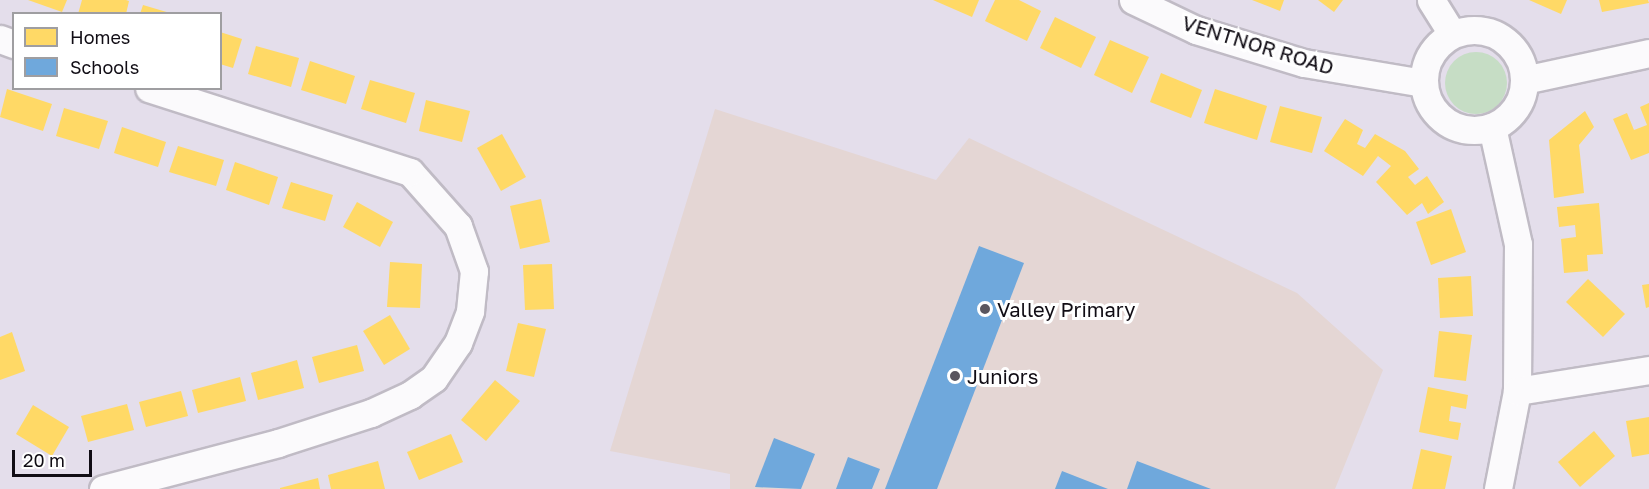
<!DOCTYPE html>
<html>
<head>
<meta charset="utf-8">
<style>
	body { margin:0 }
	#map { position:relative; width:1649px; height:489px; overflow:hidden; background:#e4deeb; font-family:"Golos Text",sans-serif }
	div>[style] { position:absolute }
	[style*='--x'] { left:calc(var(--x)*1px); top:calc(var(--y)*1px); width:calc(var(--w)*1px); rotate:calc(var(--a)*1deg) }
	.education>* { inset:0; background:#e4d6d4 }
	.green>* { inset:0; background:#c6ddc5 }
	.round { border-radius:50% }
	.homes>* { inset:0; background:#ffd966 }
	.schools>* { inset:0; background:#6fa8dc }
	.roads { filter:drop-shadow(2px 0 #c0bbc5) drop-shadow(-2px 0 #c0bbc5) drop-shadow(0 2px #c0bbc5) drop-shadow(0 -2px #c0bbc5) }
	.street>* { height:27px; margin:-13.5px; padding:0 13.5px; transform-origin:13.5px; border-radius:13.5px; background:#fbfafc }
	.street>.ring { margin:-13.5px; padding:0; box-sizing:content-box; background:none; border:27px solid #fbfafc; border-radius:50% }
	.dots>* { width:16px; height:16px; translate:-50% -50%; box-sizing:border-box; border:3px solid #fff; border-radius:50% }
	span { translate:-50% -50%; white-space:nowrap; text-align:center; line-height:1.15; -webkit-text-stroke:6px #fff; paint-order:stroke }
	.street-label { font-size:20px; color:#100c14 }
	.poi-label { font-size:20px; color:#100c14 }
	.left { translate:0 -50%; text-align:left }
	.legend { position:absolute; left:12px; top:12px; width:210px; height:78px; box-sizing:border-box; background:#fff; border:2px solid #9f9ea1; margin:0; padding:8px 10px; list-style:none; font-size:18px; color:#100c14 }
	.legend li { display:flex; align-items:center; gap:12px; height:30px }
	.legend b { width:30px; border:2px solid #9f9ea1 }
	.scale { position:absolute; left:12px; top:450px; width:80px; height:27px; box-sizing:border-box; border:3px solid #100c14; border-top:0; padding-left:8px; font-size:18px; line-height:21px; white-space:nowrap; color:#100c14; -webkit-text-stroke:4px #fff; paint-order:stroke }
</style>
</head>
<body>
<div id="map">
	<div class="education">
		<div style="clip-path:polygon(715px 109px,936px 180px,969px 138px,1297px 293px,1383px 370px,1335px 489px,730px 489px,730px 474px,610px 451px)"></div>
	</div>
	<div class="green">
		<div class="round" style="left:1445px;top:52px;width:62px;height:62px"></div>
	</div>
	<div class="homes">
		<div style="clip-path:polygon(28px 0,67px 0,62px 12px)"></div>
		<div style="clip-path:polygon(82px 0,126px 0,129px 1px,126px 14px,78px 14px)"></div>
		<div style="clip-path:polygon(933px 0,979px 0,972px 17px)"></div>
		<div style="clip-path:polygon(995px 0,1019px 0,1041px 11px,1027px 41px,985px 21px)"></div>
		<div style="clip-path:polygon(1252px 0,1284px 0,1280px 11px)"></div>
		<div style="clip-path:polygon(1318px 0,1343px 0,1334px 12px)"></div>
		<div style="clip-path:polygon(1529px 0,1567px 0,1561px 14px)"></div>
		<div style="clip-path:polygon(1599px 0,1648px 0,1649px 3px,1602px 12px)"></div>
		<div style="clip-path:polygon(143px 5px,170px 13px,170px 14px,140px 14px)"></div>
		<div style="clip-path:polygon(1055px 17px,1096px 37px,1081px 68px,1040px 48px)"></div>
		<div style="clip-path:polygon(220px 32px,242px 39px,233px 68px,220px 64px)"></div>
		<div style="clip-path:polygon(1110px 40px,1149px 57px,1132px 93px,1094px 75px)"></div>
		<div style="clip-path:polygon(256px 46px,299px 58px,291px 87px,248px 74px)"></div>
		<div style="clip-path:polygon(310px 61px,355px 76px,346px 104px,301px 90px)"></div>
		<div style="clip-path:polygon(1161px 73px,1202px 90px,1191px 118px,1150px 102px)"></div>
		<div style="clip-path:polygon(370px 80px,415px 93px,406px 123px,361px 109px)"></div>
		<div style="clip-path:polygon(7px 89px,52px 104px,43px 131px,0 117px)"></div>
		<div style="clip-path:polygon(1215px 89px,1267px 106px,1257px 140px,1204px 123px)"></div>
		<div style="clip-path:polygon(426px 100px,470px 111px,462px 142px,419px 131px)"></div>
		<div style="clip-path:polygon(1649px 103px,1649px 153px,1631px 160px,1613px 119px,1627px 113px,1634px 130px,1647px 125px,1640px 107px)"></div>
		<div style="clip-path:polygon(1280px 106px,1322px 117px,1312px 153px,1270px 142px)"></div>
		<div style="clip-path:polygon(64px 108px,108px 121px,99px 149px,56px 136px)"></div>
		<div style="clip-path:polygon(1585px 111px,1594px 127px,1579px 145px,1584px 193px,1554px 198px,1549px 140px)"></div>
		<div style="clip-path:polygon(1345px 119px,1363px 130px,1357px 144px,1365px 148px,1375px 134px,1405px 151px,1419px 169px,1408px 177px,1415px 185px,1427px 176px,1444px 202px,1428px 214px,1422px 203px,1407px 215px,1376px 182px,1391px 166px,1378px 156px,1363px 176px,1324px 151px)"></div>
		<div style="clip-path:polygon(122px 127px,166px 142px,158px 167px,114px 153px)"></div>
		<div style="clip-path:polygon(502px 134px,526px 177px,501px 191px,477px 148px)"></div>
		<div style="clip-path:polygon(178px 146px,224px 160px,216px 186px,169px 172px)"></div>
		<div style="clip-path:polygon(235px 162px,278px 177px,269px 205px,226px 190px)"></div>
		<div style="clip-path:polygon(291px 182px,333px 195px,325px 221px,282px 208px)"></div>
		<div style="clip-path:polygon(541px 199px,550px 242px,520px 249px,510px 206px)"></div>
		<div style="clip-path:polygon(357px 202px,393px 222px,380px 247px,343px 227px)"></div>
		<div style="clip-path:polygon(1599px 203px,1603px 254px,1587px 255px,1588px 271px,1564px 273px,1561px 239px,1576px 237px,1575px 225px,1559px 227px,1557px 207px)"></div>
		<div style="clip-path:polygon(1451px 209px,1466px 252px,1431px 265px,1416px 222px)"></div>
		<div style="clip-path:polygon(390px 262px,422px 264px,420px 308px,387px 307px)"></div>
		<div style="clip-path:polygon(552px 264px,554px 309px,525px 310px,523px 265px)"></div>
		<div style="clip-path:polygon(1471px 276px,1473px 316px,1440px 318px,1438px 278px)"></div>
		<div style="clip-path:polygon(1588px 279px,1625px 314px,1603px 337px,1566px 302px)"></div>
		<div style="clip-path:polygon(1649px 284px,1649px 307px,1646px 308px,1642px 285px)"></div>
		<div style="clip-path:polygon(390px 315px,410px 349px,384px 365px,363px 331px)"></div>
		<div style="clip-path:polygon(518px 323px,546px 329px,534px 377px,506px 371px)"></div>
		<div style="clip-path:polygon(1439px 331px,1472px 335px,1466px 381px,1434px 377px)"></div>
		<div style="clip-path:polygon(12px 332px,25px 371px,0 380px,0 337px)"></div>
		<div style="clip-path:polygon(357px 345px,364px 371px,319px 383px,312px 357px)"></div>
		<div style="clip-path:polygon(297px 360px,304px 388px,258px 400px,251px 373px)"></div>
		<div style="clip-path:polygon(240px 377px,246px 401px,198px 413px,192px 390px)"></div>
		<div style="clip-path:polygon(495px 380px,520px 401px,486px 441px,461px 420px)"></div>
		<div style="clip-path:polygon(1428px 387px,1468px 395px,1466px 409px,1451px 406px,1449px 421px,1461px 423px,1458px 440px,1419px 432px)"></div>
		<div style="clip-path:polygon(181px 391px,188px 416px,146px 427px,139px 402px)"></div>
		<div style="clip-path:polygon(127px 404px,134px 430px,88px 442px,81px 416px)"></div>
		<div style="clip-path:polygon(33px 405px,69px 427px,52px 456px,16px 434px)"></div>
		<div style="clip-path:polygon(1649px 417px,1649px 454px,1632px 457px,1626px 421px)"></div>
		<div style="clip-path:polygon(1594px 431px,1615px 456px,1580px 487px,1558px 462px)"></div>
		<div style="clip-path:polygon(451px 434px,463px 462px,419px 480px,407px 452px)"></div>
		<div style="clip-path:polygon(1421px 449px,1452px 456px,1445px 489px,1412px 489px)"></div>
		<div style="clip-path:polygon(378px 461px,385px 489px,331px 489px,328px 475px)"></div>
		<div style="clip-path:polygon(318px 478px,320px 489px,280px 489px,280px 488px)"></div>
	</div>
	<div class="schools">
		<div style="clip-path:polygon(979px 246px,1024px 263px,937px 489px,885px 489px)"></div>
		<div style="clip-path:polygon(774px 438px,815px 454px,801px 489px,755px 487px)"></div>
		<div style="clip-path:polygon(848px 457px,880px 469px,872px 489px,836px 489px)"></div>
		<div style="clip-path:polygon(1137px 461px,1211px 489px,1127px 489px)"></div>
		<div style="clip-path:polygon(1062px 471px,1108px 489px,1055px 489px)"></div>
	</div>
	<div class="roads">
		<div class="street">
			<div style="--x:1133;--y:0;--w:70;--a:25.5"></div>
			<div style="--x:1196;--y:30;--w:113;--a:17"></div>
			<div style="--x:1304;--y:63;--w:121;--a:9.5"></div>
			<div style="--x:1431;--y:0;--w:40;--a:58"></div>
			<div class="ring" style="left:1424px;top:30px;width:73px;height:73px"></div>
			<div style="--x:0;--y:39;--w:15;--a:20"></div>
			<div style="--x:1524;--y:80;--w:128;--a:-12.2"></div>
			<div style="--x:1492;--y:127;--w:120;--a:77.5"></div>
			<div style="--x:1518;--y:244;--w:147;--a:90.4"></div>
			<div style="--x:1517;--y:391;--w:100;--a:101"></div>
			<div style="--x:1517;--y:391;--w:134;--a:-9"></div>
			<div style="--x:103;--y:489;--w:181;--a:-14.7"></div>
			<div style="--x:278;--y:443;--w:98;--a:-17.9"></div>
			<div style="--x:371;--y:413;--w:43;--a:-24.8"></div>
			<div style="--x:410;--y:395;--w:29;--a:-35"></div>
			<div style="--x:434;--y:378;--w:42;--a:-55.6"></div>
			<div style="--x:458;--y:343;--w:34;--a:-69"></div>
			<div style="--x:470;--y:311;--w:40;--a:-84.3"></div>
			<div style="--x:474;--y:271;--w:48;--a:-109.6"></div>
			<div style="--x:458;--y:226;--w:72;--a:-131.6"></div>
			<div style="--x:410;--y:172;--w:274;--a:-162.2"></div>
		</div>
	</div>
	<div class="dots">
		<div style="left:985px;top:309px;background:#5a565f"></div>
		<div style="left:955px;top:376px;background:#5a565f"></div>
	</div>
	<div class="street-label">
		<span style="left:1258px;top:45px;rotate:17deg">VENTNOR ROAD</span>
	</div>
	<div class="poi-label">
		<span class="left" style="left:997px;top:309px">Valley Primary</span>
		<span class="left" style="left:967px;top:376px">Juniors</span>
	</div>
	<ul class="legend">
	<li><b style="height:16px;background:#ffd966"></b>Homes</li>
	<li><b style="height:16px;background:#6fa8dc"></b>Schools</li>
	</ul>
	<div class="scale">20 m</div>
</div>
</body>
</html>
